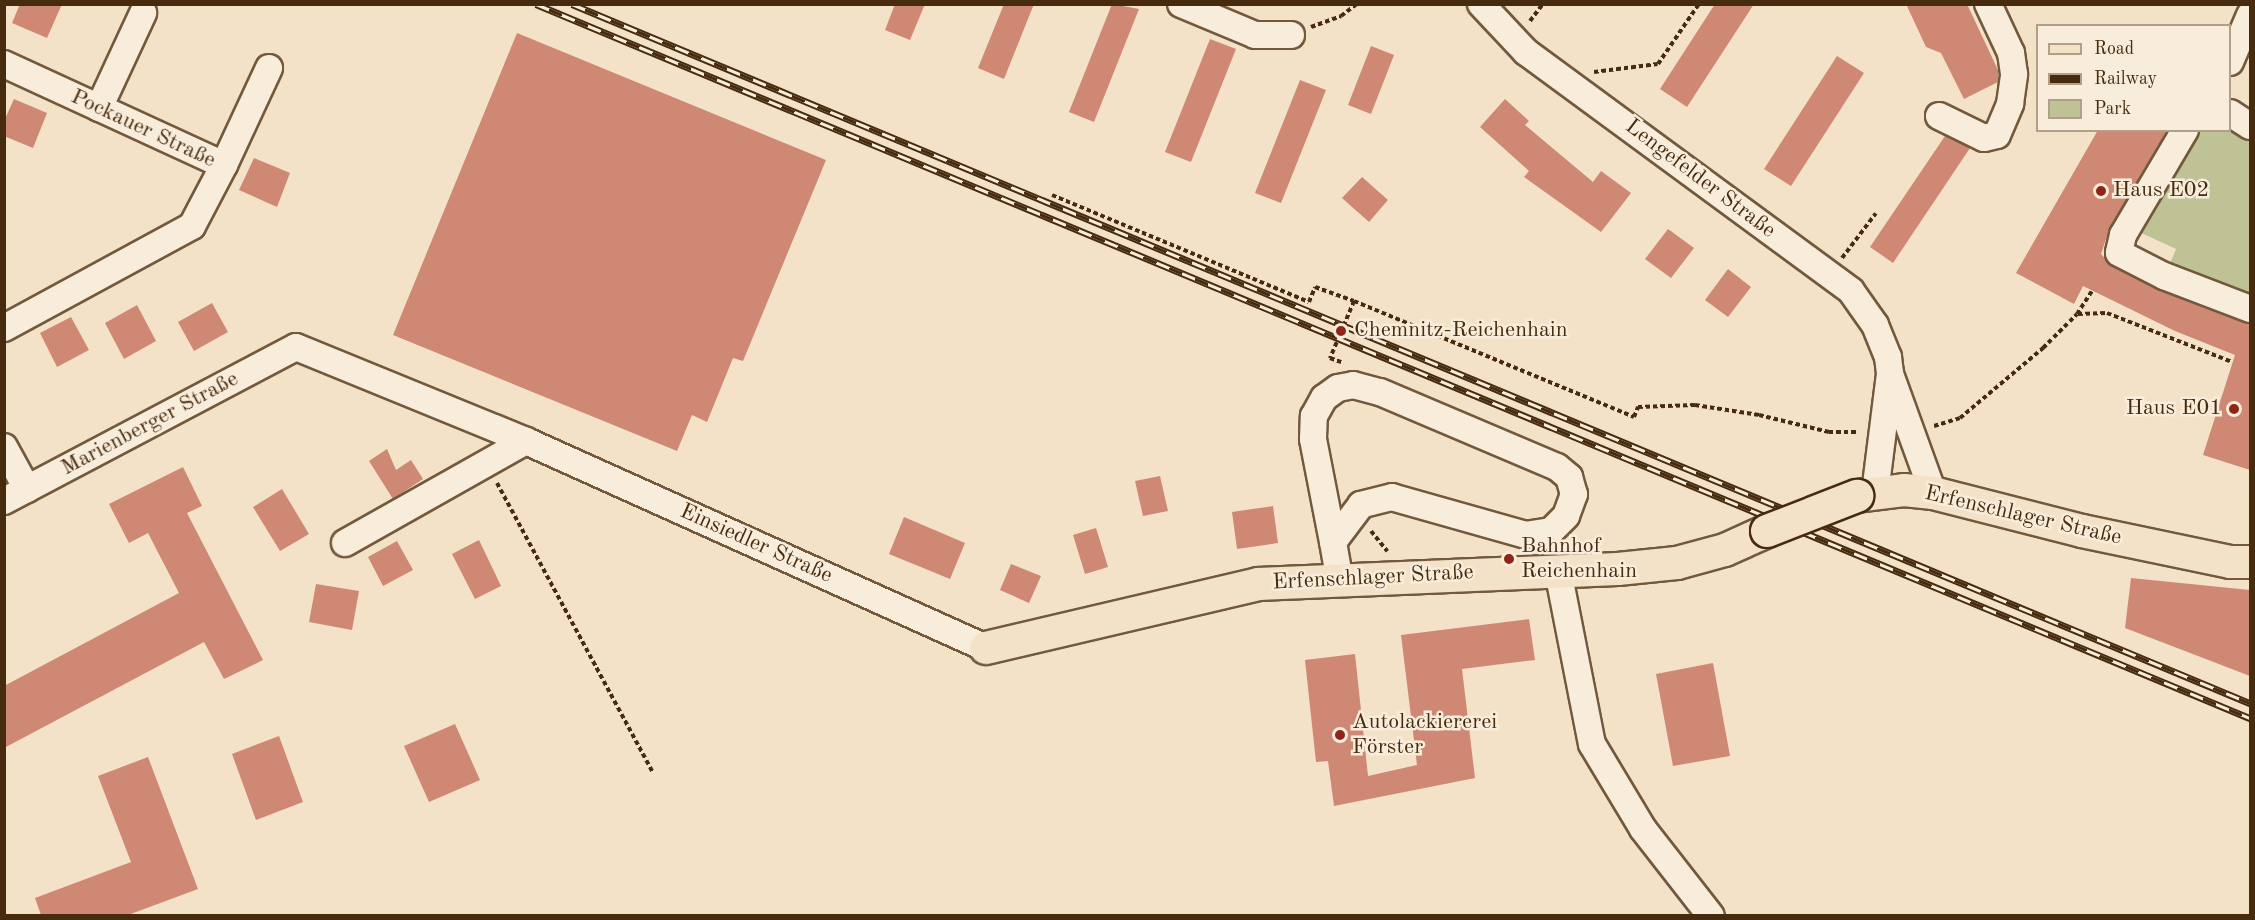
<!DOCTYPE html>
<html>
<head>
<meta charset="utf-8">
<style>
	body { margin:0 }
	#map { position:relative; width:2255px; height:920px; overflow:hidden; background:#f4e2c8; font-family:"Old Standard TT",serif }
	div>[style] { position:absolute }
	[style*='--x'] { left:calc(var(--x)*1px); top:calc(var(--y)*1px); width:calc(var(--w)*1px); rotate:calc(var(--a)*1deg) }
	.green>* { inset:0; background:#bec294 }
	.building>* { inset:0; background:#ce8874 }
	.path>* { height:4px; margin-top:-2px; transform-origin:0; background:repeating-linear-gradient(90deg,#462b0e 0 4.5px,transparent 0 7.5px) }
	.roads { filter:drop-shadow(2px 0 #72593c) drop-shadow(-2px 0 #72593c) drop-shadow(0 2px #72593c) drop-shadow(0 -2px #72593c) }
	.minor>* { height:26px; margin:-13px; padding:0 13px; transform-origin:13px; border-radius:13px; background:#f8ecdb }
	.major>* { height:32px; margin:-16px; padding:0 16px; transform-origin:16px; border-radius:16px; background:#f4e2c8 }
	.rail>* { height:7px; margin-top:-3.5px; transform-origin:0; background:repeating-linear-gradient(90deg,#f8ecdb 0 14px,#462b0e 0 28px); box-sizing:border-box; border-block:2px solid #462b0e }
	.bridges { filter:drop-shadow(2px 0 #462b0e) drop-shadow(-2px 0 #462b0e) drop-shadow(0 2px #462b0e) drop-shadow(0 -2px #462b0e) }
	.major-bridge>* { height:32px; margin:-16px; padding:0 16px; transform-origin:16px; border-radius:16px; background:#f4e2c8 }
	.dots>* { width:16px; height:16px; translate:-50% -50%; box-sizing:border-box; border:3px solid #f8ecdb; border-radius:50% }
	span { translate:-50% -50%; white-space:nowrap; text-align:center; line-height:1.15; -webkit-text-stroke:5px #f8ecdb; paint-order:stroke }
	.street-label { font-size:22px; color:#462b0e }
	.poi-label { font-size:22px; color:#462b0e }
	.left { translate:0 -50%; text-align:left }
	.right { translate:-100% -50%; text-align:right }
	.frame { position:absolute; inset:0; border:6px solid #462b0e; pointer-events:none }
	.legend { position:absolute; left:2036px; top:24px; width:195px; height:108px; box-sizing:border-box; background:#f8ecdb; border:2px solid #b19f89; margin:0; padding:8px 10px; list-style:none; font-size:18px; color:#462b0e }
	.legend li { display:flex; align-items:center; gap:12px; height:30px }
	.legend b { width:30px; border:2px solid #b19f89 }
</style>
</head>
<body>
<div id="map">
	<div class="green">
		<div style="clip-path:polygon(2230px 120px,2250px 129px,2250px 296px,2169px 266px,2176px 249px,2135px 230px,2193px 131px,2230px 130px)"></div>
	</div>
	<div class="building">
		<div style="clip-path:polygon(20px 4px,62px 4px,47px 38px,12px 23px)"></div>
		<div style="clip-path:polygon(895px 4px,925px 4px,910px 40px,885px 30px)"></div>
		<div style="clip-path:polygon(1004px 4px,1034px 4px,1004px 79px,978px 68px)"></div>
		<div style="clip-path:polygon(1112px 4px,1139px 9px,1094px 122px,1069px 112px)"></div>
		<div style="clip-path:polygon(1715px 4px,1754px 4px,1687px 107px,1660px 89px)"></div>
		<div style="clip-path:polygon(1906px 4px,1967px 4px,1998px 70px,1998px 82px,1964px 99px,1941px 53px,1926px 47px)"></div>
		<div style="clip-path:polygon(517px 33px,826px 160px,743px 361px,733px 358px,707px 422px,692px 415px,677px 451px,393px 335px)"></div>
		<div style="clip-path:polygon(1210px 39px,1236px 49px,1191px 162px,1165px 152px)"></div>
		<div style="clip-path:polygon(1371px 46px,1394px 55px,1371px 114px,1348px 105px)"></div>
		<div style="clip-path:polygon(1837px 56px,1864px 73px,1791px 186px,1764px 169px)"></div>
		<div style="clip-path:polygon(1300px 80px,1326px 90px,1281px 203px,1255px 193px)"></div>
		<div style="clip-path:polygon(14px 99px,47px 113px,33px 148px,4px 136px,4px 121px)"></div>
		<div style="clip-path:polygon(1505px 99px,1529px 121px,1525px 125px,1593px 182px,1601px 171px,1631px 193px,1601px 232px,1524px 177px,1529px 171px,1480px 127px)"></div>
		<div style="clip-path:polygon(2098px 130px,2167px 130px,2110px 227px,2101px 254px,2112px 266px,2157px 289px,2250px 324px,2250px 470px,2203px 455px,2235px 355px,2175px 331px,2083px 286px,2074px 304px,2016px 273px)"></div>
		<div style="clip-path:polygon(1945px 136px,1970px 148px,1893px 263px,1870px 247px)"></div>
		<div style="clip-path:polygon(254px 158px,290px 173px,277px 207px,239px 190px)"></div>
		<div style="clip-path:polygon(1362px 177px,1388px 200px,1369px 222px,1342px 198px)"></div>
		<div style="clip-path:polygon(1668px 229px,1694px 248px,1671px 278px,1645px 259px)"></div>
		<div style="clip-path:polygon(1728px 269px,1751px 287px,1728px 317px,1705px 300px)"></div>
		<div style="clip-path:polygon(212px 303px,228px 332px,194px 351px,178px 322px)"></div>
		<div style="clip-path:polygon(137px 305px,156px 341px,124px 359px,105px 323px)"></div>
		<div style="clip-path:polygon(71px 317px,89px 350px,57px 367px,40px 333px)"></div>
		<div style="clip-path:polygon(387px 449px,396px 470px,411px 460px,423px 479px,393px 499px,369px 461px)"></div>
		<div style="clip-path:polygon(183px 467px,202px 506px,187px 513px,263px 660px,224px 679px,204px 642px,4px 748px,4px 686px,179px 593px,148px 533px,129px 543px,109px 504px)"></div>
		<div style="clip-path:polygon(1160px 476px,1168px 511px,1143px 516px,1135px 481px)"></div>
		<div style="clip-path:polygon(282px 489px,309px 534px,280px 551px,253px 507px)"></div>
		<div style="clip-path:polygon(1273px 506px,1278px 543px,1237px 549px,1232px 512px)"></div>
		<div style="clip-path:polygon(904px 517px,965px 543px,950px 579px,889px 554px)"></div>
		<div style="clip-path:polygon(1096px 528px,1108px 567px,1085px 574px,1073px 535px)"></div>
		<div style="clip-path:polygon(479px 540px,501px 586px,475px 599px,452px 554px)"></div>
		<div style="clip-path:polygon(397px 541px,413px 570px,383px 586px,368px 557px)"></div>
		<div style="clip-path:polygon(1011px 564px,1041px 576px,1029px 603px,1000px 590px)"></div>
		<div style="clip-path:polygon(2131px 578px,2250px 590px,2250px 676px,2125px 628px)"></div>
		<div style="clip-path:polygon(316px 584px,359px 591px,352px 630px,309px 622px)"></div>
		<div style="clip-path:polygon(1529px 619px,1535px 660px,1462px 669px,1475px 778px,1334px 806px,1328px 761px,1316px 762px,1305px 660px,1355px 654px,1368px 776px,1417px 765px,1401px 635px)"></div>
		<div style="clip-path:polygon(1713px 663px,1730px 756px,1673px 766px,1656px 674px)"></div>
		<div style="clip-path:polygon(455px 724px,480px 780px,429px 802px,404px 746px)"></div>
		<div style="clip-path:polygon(279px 736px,303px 802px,256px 820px,232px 754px)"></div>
		<div style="clip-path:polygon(148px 757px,198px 889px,128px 915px,41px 915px,35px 898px,131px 862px,98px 776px)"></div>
	</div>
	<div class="path">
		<div style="--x:1530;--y:21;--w:21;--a:-53"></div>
		<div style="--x:1311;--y:27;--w:32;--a:-20"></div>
		<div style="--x:1341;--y:16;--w:20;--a:-37"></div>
		<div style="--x:1594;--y:72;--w:64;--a:-7.1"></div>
		<div style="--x:1658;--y:64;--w:73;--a:-55.7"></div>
		<div style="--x:1052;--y:195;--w:278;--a:22.6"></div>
		<div style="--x:1309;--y:302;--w:16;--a:-68"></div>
		<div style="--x:1315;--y:287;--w:41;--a:19.7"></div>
		<div style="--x:1354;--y:301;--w:62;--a:112.8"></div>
		<div style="--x:1330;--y:358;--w:12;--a:20"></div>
		<div style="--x:1842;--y:258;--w:56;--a:-52.9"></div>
		<div style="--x:1354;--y:301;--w:303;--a:22.5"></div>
		<div style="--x:1634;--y:417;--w:11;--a:-68"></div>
		<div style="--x:1638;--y:407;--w:57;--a:-2"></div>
		<div style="--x:1695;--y:405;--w:65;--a:8.9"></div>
		<div style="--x:1759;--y:415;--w:72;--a:13.7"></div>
		<div style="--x:1829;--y:432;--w:29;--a:0"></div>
		<div style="--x:2078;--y:314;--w:29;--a:-2"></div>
		<div style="--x:2107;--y:313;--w:134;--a:21.4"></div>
		<div style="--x:1934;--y:426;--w:27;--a:-17"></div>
		<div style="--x:1960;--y:418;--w:109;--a:-40.1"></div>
		<div style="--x:2043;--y:348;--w:48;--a:-45"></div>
		<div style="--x:2077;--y:314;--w:27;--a:-57"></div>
		<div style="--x:497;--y:483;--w:329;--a:61.7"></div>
		<div style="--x:1371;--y:531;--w:26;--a:51"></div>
	</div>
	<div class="roads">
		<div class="minor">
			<div style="--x:1181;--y:4;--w:80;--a:22.7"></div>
			<div style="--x:1255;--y:35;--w:36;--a:0"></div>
			<div style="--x:1481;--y:4;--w:66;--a:46.8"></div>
			<div style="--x:1526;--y:52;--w:403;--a:36.3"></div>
			<div style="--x:1851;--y:291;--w:42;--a:54.8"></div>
			<div style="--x:1875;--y:325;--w:35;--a:68"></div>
			<div style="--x:1888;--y:357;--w:17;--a:83"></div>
			<div style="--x:1890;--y:374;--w:119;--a:97.2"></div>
			<div style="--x:2230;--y:62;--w:51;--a:-66.9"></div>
			<div style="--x:4;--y:64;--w:242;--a:24.7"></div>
			<div style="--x:224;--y:165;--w:69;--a:117.7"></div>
			<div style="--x:192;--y:226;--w:214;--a:151.5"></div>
			<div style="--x:99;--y:108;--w:105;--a:-65.1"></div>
			<div style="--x:2230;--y:113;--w:24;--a:33"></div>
			<div style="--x:1939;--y:116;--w:50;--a:26.1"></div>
			<div style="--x:1984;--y:138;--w:13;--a:-13"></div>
			<div style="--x:1997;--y:135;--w:34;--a:-67"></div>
			<div style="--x:2010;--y:104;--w:30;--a:-82"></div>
			<div style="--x:2014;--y:74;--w:21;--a:-98"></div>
			<div style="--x:2011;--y:53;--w:54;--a:-115.1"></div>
			<div style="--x:2185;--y:130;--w:122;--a:120.6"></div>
			<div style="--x:2123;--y:235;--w:18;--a:103"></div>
			<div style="--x:2119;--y:253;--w:51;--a:27.1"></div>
			<div style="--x:2164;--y:276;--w:92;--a:21"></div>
			<div style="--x:224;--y:165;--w:107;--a:-65.1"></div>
			<div style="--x:1890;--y:374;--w:127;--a:70.1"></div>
			<div style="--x:4;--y:447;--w:48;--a:61.3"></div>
			<div style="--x:4;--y:501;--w:330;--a:-27.8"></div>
			<div style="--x:296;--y:347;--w:248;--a:22.2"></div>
			<div style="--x:526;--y:441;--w:504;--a:24.23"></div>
			<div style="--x:1333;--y:542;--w:105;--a:-101"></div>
			<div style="--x:1313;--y:439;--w:23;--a:-88"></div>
			<div style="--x:1314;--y:416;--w:21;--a:-61"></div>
			<div style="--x:1324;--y:398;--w:17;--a:-36"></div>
			<div style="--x:1338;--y:388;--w:15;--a:-11"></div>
			<div style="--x:1353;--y:385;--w:28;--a:15"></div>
			<div style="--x:1380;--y:392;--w:192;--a:23"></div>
			<div style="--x:1557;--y:467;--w:16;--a:40"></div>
			<div style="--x:1569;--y:477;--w:18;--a:74"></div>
			<div style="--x:1574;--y:494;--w:23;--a:110"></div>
			<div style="--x:1566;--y:516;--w:21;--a:135"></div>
			<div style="--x:1551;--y:531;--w:25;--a:171"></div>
			<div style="--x:1526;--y:535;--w:139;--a:-164.2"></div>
			<div style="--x:1392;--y:497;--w:32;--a:166"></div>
			<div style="--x:1361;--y:505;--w:46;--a:127.1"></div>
			<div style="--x:1333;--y:542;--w:39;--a:80"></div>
			<div style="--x:345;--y:543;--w:208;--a:-29.4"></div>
			<div style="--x:1558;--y:571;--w:176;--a:78.9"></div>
			<div style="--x:1592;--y:744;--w:99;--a:59"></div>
			<div style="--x:1643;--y:829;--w:110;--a:52"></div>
		</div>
		<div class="major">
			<div style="--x:1857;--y:496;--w:47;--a:-7.3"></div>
			<div style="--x:1904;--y:490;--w:29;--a:6"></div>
			<div style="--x:1933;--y:493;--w:154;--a:14.3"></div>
			<div style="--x:2082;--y:531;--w:151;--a:11.8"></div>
			<div style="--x:2230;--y:562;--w:20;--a:0"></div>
			<div style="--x:986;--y:648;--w:279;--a:-13.2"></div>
			<div style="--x:1258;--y:584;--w:360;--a:-2.4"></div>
			<div style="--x:1618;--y:569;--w:59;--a:-5.8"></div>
			<div style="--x:1677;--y:563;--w:50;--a:-15.2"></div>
			<div style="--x:1725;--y:550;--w:46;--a:-24.3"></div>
		</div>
	</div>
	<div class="rail">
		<div style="--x:536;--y:4;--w:1857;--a:22.62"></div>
		<div style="--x:572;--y:4;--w:1818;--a:22.62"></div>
	</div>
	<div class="bridges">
		<div class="major-bridge">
			<div style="--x:1767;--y:531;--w:97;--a:-21.3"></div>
		</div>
	</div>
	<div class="dots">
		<div style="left:2101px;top:191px;background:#8f2418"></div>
		<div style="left:1341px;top:331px;background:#8f2418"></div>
		<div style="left:2234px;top:409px;background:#8f2418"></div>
		<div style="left:1509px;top:559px;background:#8f2418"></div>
		<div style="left:1340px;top:735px;background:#8f2418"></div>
	</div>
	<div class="street-label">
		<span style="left:143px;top:129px;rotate:25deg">Pockauer Straße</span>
		<span style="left:1700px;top:179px;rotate:37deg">Lengefelder Straße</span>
		<span style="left:150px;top:424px;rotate:-28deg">Marienberger Straße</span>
		<span style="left:2023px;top:516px;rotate:13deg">Erfenschlager Straße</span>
		<span style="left:756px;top:544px;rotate:24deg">Einsiedler Straße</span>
		<span style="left:1373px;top:578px;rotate:-3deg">Erfenschlager Straße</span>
	</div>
	<div class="poi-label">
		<span class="left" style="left:2113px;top:191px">Haus E02</span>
		<span class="left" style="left:1354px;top:331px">Chemnitz-Reichenhain</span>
		<span class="right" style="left:2222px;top:409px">Haus E01</span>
		<span class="left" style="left:1521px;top:559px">Bahnhof<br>Reichenhain</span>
		<span class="left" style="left:1352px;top:735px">Autolackiererei<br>Förster</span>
	</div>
	<div class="frame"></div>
	<ul class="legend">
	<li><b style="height:8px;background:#f4e2c8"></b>Road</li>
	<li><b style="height:8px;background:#462b0e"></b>Railway</li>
	<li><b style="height:16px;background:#bec294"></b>Park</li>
	</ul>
</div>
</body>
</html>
